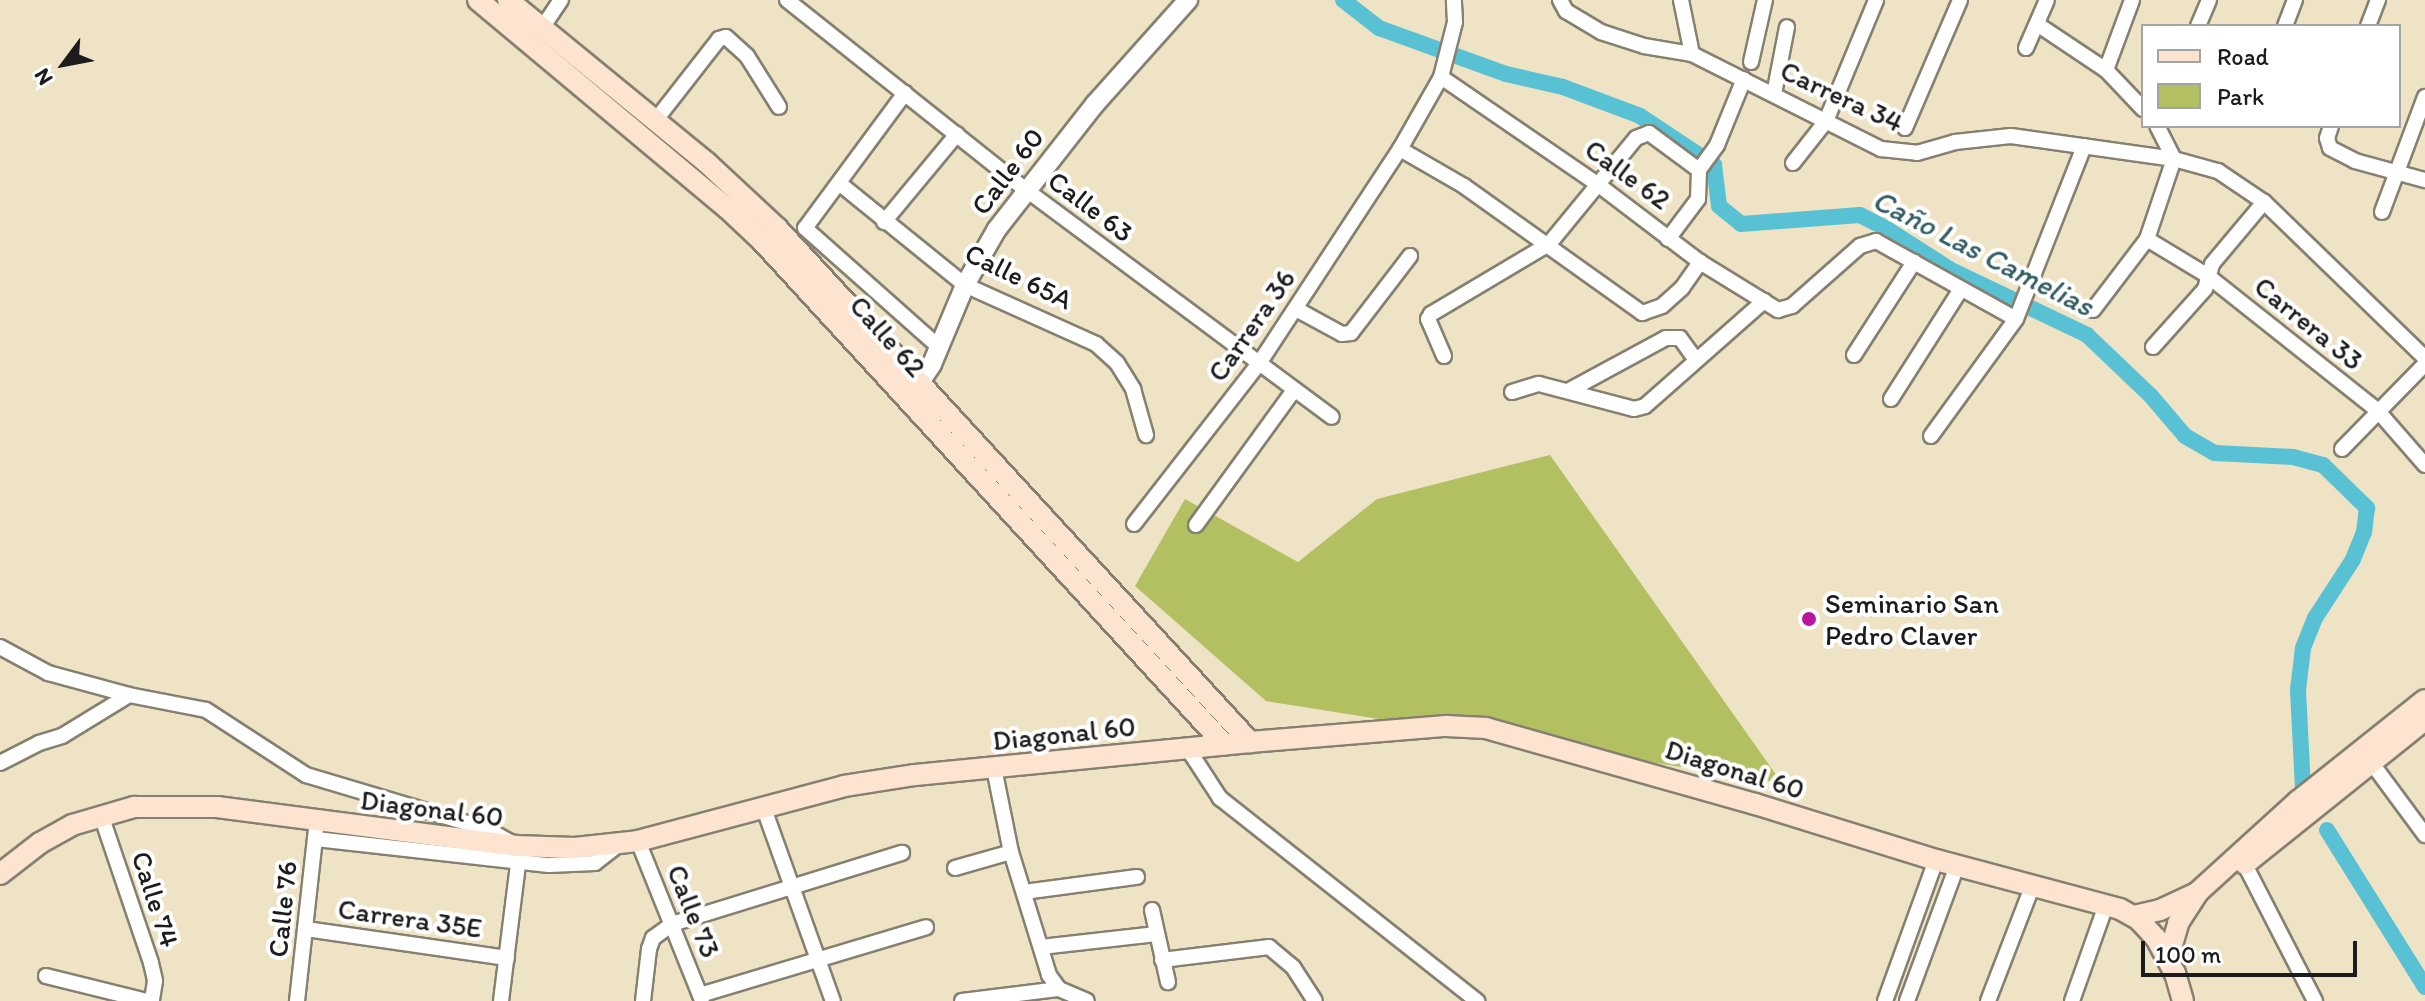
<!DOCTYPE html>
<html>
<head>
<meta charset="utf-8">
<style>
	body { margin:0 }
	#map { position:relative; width:2425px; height:1001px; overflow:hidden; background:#eee3c5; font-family:Itim,sans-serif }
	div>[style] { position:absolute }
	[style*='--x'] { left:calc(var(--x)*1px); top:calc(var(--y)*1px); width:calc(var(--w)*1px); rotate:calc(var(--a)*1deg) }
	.green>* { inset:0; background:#b2c062 }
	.canal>* { height:16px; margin:-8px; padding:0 8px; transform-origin:8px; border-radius:8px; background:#58c1d4 }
	.roads { filter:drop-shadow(2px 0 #858070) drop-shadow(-2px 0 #858070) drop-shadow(0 2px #858070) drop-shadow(0 -2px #858070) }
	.minor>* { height:14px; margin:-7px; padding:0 7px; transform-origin:7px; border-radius:7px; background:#fff }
	.tertiary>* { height:18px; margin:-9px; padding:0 9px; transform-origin:9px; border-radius:9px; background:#fff }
	.secondary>* { height:20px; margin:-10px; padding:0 10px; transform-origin:10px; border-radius:10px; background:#fde4d1 }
	.dots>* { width:22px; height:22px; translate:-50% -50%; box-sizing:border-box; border:4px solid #fff; border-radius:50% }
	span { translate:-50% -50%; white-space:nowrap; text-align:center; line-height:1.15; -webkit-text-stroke:8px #fff; paint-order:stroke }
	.street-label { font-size:28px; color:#1c1c1c }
	.poi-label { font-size:28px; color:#1c1c1c }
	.left { translate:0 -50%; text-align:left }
	.water-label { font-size:30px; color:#345e66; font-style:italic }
	.legend { position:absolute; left:2141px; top:24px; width:260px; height:104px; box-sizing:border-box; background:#fff; border:2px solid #a4a4a4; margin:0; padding:10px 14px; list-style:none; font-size:24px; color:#1c1c1c }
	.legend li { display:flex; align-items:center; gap:16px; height:40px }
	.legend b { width:40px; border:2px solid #a4a4a4 }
	.north { position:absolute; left:24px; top:24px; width:80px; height:80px; -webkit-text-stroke:6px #fff; paint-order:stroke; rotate:238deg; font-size:22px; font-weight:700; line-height:32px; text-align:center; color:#1c1c1c }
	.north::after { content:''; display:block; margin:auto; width:28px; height:36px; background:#1c1c1c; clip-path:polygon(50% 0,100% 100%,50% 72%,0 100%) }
	.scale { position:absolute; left:2141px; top:941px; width:216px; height:36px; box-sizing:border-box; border:4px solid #1c1c1c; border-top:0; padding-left:10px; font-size:24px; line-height:28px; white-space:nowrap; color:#1c1c1c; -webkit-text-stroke:6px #fff; paint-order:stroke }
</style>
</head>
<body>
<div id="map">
	<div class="green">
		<div style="clip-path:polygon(1550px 455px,1782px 783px,1266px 701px,1135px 586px,1185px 499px,1298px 562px,1377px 499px)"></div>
	</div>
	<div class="canal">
		<div style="--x:1343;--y:0;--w:46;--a:37.9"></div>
		<div style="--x:1379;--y:28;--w:135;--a:19.9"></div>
		<div style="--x:1506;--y:74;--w:58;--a:12.8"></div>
		<div style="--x:1563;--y:87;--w:82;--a:20.6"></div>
		<div style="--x:1640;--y:116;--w:89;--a:33.5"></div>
		<div style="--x:1714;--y:165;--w:41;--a:83"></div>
		<div style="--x:1719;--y:206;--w:28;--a:39"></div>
		<div style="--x:1741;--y:224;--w:119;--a:-4.3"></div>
		<div style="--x:1860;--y:215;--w:30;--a:27"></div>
		<div style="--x:1887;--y:229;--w:76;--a:32.6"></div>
		<div style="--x:1951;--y:270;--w:151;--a:25.5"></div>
		<div style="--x:2087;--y:335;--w:88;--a:43.6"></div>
		<div style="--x:2151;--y:396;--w:52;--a:49.6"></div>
		<div style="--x:2185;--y:436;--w:34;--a:30"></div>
		<div style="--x:2215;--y:453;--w:78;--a:2.9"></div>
		<div style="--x:2293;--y:457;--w:31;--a:15"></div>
		<div style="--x:2323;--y:465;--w:62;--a:44.3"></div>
		<div style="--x:2367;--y:508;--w:24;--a:97"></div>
		<div style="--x:2364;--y:532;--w:31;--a:112"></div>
		<div style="--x:2352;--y:561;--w:68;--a:123"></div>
		<div style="--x:2315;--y:618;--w:32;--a:112"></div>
		<div style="--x:2303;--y:648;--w:42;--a:96.8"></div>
		<div style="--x:2298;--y:690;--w:99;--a:87.1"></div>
		<div style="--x:2327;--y:830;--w:185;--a:58"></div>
	</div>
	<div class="roads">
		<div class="minor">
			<div style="--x:787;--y:0;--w:304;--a:38.5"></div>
			<div style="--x:1025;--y:189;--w:382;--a:36.6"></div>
			<div style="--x:1560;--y:0;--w:13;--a:61"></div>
			<div style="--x:1566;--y:11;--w:41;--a:31"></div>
			<div style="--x:1601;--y:32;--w:45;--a:18"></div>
			<div style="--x:1644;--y:46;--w:49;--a:9.5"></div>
			<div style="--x:1692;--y:54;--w:212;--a:26.7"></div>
			<div style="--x:1881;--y:149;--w:36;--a:6"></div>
			<div style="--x:1917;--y:153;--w:40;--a:-16"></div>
			<div style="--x:1955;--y:142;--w:56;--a:-6.1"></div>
			<div style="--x:2011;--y:136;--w:165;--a:8"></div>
			<div style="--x:2174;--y:159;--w:46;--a:15.3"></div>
			<div style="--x:2218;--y:171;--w:55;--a:34"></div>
			<div style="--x:2264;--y:202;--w:224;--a:44.1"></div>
			<div style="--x:1681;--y:0;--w:55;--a:78.5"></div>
			<div style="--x:2037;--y:24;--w:83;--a:33.7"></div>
			<div style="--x:2106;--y:70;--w:54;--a:46.5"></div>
			<div style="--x:2198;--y:26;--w:28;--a:-67"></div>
			<div style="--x:2285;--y:26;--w:28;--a:-69"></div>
			<div style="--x:2368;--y:26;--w:28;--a:-69"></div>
			<div style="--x:542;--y:28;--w:34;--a:-56"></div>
			<div style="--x:2026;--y:48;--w:52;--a:-66.4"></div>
			<div style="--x:1751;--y:62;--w:64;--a:-77.3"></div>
			<div style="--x:2106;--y:70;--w:75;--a:-69.6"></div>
			<div style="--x:1441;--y:77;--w:188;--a:34.4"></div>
			<div style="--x:1596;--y:183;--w:131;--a:37.2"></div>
			<div style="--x:1700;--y:262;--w:92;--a:31.6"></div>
			<div style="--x:1778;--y:310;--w:15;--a:-16"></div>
			<div style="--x:1792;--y:306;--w:91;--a:-41.4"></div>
			<div style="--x:1860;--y:246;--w:17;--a:-17"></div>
			<div style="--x:1876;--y:241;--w:160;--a:29.1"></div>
			<div style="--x:905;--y:93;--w:168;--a:126.5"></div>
			<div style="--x:805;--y:228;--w:178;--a:41.6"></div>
			<div style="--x:1774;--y:94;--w:68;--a:-79"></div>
			<div style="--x:655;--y:121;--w:104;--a:-52"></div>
			<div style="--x:719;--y:39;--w:7;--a:-16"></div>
			<div style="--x:726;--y:37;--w:28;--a:42"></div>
			<div style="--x:747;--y:56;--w:60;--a:57.9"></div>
			<div style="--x:2331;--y:126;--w:13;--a:108"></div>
			<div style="--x:2327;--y:138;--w:10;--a:73"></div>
			<div style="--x:2330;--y:148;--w:28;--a:27"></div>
			<div style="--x:2355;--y:161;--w:73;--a:15.2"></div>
			<div style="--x:1905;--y:128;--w:139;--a:-66.7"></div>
			<div style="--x:1400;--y:149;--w:74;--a:30"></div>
			<div style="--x:1464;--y:186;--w:219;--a:35.5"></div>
			<div style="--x:1642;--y:313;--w:21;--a:-19"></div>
			<div style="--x:1662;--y:306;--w:27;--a:-42"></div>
			<div style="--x:1682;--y:288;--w:32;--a:-55"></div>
			<div style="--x:1793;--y:163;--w:53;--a:-51.8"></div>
			<div style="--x:1826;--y:121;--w:131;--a:-67.5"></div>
			<div style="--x:839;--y:183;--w:162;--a:39"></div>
			<div style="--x:965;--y:285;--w:144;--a:24.2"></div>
			<div style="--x:1096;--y:344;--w:28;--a:42"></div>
			<div style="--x:1117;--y:363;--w:31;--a:58"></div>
			<div style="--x:1133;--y:389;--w:48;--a:74.2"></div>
			<div style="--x:2382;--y:212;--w:123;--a:-69.5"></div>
			<div style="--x:884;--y:222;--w:114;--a:-50.3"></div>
			<div style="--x:1668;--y:239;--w:50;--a:-53.1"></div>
			<div style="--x:1698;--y:199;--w:29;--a:-88"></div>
			<div style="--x:1699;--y:170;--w:31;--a:-54"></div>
			<div style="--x:1717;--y:145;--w:71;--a:-67.8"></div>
			<div style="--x:2147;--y:239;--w:71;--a:31.2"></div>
			<div style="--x:2208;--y:276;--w:216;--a:38.4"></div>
			<div style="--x:2377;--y:410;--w:73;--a:48.9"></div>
			<div style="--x:1296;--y:309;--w:52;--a:28.5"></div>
			<div style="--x:1342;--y:334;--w:9;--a:-6"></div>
			<div style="--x:1351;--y:333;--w:97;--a:-52.5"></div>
			<div style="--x:2093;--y:310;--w:89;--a:-52.7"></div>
			<div style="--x:2147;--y:239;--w:84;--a:-71.4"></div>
			<div style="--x:2174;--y:159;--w:37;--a:-117"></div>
			<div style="--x:2153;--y:347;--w:78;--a:-48.1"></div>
			<div style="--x:2205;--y:289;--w:26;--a:-74"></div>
			<div style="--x:2212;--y:264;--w:81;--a:-50"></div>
			<div style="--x:1854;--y:355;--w:111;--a:-57.2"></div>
			<div style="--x:1444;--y:356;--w:40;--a:-113.4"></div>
			<div style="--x:1428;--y:319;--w:6;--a:-59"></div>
			<div style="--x:1431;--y:314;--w:137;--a:-30.7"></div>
			<div style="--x:1549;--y:244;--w:137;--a:-50.6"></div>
			<div style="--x:1636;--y:138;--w:14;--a:-21"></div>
			<div style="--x:1649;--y:133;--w:62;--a:36.5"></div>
			<div style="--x:1568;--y:391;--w:111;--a:-28.4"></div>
			<div style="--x:1666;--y:338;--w:14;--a:0"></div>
			<div style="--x:1680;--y:338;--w:26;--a:54"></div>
			<div style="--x:1512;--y:392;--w:28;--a:-17"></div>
			<div style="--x:1539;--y:384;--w:98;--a:14.7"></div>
			<div style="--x:1634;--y:409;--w:11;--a:-15"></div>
			<div style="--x:1645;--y:406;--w:159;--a:-41.4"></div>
			<div style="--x:1891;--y:399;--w:130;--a:-57.5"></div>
			<div style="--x:1931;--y:436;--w:145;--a:-54"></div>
			<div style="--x:2016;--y:319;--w:186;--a:-68.5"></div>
			<div style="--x:2342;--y:449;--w:119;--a:-45.7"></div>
			<div style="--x:1134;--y:524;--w:202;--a:-52.1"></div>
			<div style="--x:1258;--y:365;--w:258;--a:-56.7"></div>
			<div style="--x:1400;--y:149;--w:83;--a:-60.3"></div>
			<div style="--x:1441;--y:77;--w:57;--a:-75.7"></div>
			<div style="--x:1455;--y:22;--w:22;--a:-93"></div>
			<div style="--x:1196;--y:525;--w:167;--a:-54"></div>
			<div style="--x:0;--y:647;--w:55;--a:28.4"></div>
			<div style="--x:48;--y:673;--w:84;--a:15.2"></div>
			<div style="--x:129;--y:695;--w:78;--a:11"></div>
			<div style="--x:206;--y:710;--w:119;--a:33"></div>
			<div style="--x:306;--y:775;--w:189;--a:16.6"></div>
			<div style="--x:487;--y:829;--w:26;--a:29"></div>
			<div style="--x:1188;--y:749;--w:59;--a:56.9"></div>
			<div style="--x:1220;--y:798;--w:328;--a:38.3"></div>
			<div style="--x:2371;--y:762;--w:91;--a:53.5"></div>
			<div style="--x:0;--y:763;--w:44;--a:-27.1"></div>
			<div style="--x:39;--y:743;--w:24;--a:-17"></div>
			<div style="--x:62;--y:736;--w:79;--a:-31.5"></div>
			<div style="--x:994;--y:768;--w:86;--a:78.6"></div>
			<div style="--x:1011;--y:852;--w:129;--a:72.8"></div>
			<div style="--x:1049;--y:975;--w:17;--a:54"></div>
			<div style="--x:1059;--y:989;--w:30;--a:23"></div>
			<div style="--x:763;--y:806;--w:207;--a:70.3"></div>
			<div style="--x:101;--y:815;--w:156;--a:71.3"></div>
			<div style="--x:151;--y:963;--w:18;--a:77"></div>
			<div style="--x:155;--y:981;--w:20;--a:99"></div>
			<div style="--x:316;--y:839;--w:234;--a:6.4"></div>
			<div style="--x:549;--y:865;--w:46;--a:-2.5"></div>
			<div style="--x:595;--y:863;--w:31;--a:-38"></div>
			<div style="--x:638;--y:841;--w:171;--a:68.1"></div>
			<div style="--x:2240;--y:855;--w:164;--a:62.8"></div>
			<div style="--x:955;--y:868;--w:58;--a:-15.9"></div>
			<div style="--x:1024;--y:892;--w:114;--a:-7.6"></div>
			<div style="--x:1152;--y:910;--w:74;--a:77.5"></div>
			<div style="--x:306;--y:929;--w:203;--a:8.2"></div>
			<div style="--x:1041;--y:947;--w:116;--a:-6.4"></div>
			<div style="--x:1162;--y:960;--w:108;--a:-6.9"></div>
			<div style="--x:1269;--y:947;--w:31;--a:40"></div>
			<div style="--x:1293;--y:967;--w:40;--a:57.1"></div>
			<div style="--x:46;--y:976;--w:104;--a:13.9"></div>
			<div style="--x:700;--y:995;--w:236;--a:-16.7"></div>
			<div style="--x:297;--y:1001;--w:172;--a:-83.7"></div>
			<div style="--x:501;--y:1001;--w:138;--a:-82.9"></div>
			<div style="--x:643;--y:1001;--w:52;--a:-83.4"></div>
			<div style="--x:649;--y:949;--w:12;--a:-70"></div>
			<div style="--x:653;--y:938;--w:24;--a:-36"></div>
			<div style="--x:672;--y:924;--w:241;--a:-17.2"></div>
			<div style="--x:962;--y:1001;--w:98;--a:-7.1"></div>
			<div style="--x:1885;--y:1001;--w:150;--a:-70.1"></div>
			<div style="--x:1907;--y:1001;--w:144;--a:-69.7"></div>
			<div style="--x:1988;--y:1001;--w:122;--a:-68.9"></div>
			<div style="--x:2072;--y:1001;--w:102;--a:-70.5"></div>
		</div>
		<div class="tertiary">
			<div style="--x:912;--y:394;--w:36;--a:-56"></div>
			<div style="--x:932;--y:364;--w:86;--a:-67.3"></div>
			<div style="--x:965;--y:285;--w:64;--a:-60.3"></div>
			<div style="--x:997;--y:229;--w:159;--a:-51.9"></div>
			<div style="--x:1095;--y:104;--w:140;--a:-48.2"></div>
		</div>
		<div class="secondary">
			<div style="--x:478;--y:0;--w:324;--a:39.9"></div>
			<div style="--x:727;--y:208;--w:50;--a:43.4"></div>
			<div style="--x:763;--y:242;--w:682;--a:47.44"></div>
			<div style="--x:508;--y:0;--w:257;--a:39.3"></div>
			<div style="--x:707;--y:163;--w:96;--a:42.9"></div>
			<div style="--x:777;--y:228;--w:699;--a:47.38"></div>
			<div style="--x:2245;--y:864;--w:231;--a:-38.7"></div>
			<div style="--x:0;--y:874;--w:51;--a:-37.8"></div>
			<div style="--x:40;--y:843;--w:37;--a:-29"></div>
			<div style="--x:72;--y:825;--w:65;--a:-16.2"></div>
			<div style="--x:134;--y:807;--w:83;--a:0"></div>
			<div style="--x:217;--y:807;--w:302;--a:7.4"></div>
			<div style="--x:516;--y:846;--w:59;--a:1.9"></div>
			<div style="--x:575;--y:848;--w:63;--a:-6.3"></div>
			<div style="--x:638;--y:841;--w:213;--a:-14.9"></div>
			<div style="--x:844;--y:786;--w:72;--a:-8.8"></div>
			<div style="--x:915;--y:775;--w:337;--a:-5.6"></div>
			<div style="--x:1250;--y:742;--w:197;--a:-4.7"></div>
			<div style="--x:1446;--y:726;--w:40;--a:2.9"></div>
			<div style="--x:1486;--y:728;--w:280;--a:15.8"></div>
			<div style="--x:1755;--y:804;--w:189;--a:17.2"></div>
			<div style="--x:1936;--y:860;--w:190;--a:14.9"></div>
			<div style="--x:2120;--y:909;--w:21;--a:29"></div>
			<div style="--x:2138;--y:919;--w:26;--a:47"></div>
			<div style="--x:2156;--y:938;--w:40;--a:62"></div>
			<div style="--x:2175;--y:973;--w:29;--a:74"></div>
			<div style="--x:2134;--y:916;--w:27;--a:-13"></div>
			<div style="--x:2160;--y:910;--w:38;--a:-25"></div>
			<div style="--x:2168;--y:959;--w:37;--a:-74"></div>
			<div style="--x:2178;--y:923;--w:37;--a:-57"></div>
			<div style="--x:2198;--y:892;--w:135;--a:-42.3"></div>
			<div style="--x:2298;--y:801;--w:162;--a:-38.5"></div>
		</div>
	</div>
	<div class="dots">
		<div style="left:1809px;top:619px;background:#b5179e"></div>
	</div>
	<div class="street-label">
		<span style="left:1842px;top:96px;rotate:25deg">Carrera 34</span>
		<span style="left:1007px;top:171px;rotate:-53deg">Calle 60</span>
		<span style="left:1628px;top:174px;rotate:36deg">Calle 62</span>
		<span style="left:1091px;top:206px;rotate:37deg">Calle 63</span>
		<span style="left:1019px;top:276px;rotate:26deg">Calle 65A</span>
		<span style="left:2309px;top:323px;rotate:39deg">Carrera 33</span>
		<span style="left:1251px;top:325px;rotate:-55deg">Carrera 36</span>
		<span style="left:888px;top:336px;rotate:48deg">Calle 62</span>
		<span style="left:1064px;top:733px;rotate:-6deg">Diagonal 60</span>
		<span style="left:1735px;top:769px;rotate:17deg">Diagonal 60</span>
		<span style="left:432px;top:808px;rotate:7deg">Diagonal 60</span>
		<span style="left:156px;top:899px;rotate:72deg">Calle 74</span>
		<span style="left:282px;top:909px;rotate:-84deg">Calle 76</span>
		<span style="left:694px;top:911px;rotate:68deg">Calle 73</span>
		<span style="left:410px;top:918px;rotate:8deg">Carrera 35E</span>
	</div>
	<div class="poi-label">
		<span class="left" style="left:1825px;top:619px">Seminario San<br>Pedro Claver</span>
	</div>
	<div class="water-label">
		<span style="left:1983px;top:253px;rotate:27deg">Caño Las Camelias</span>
	</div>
	<ul class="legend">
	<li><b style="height:10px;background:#fde4d1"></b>Road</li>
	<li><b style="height:22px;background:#b2c062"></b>Park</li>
	</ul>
	<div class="north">N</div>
	<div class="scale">100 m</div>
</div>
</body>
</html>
